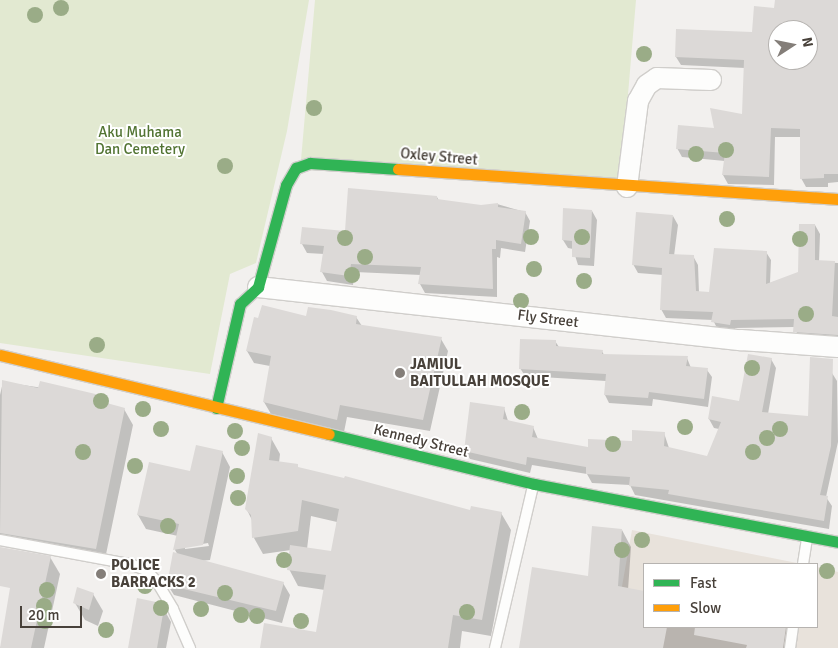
<!DOCTYPE html>
<html>
<head>
<meta charset="utf-8">
<style>
	body { margin:0 }
	#map { position:relative; width:838px; height:648px; overflow:hidden; background:#f2f0ee; font-family:Signika,sans-serif }
	div>[style] { position:absolute }
	[style*='--x'] { left:calc(var(--x)*1px); top:calc(var(--y)*1px); width:calc(var(--w)*1px); rotate:calc(var(--a)*1deg) }
	.education>* { inset:0; background:#e8e2db }
	.green>* { inset:0; background:#e2e9d1 }
	.shadow>* { inset:0; background:#0003 }
	.building>* { inset:0; background:#dcd9d7 }
	.roads { filter:drop-shadow(1px 0 #d0cecb) drop-shadow(-1px 0 #d0cecb) drop-shadow(0 1px #d0cecb) drop-shadow(0 -1px #d0cecb) }
	.lane>* { height:10px; margin:-5px; padding:0 5px; transform-origin:5px; border-radius:5px; background:#fdfdfc }
	.street>* { height:20px; margin:-10px; padding:0 10px; transform-origin:10px; border-radius:10px; background:#fdfdfc }
	.fast>* { height:11px; margin:-5.5px; padding:0 5.5px; transform-origin:5.5px; border-radius:5.5px; background:#30b455 }
	.slow>* { height:11px; margin:-5.5px; padding:0 5.5px; transform-origin:5.5px; border-radius:5.5px; background:#ff9f0a }
	.trees>* { width:16px; height:16px; margin:-8px; border-radius:50%; background:#9aac87 }
	.dots>* { width:14px; height:14px; translate:-50% -50%; box-sizing:border-box; border:2px solid #fff; border-radius:50% }
	span { translate:-50% -50%; white-space:nowrap; text-align:center; line-height:1.15; -webkit-text-stroke:4px #fff; paint-order:stroke }
	.park-label { font-size:15px; color:#527433 }
	.street-label { font-size:15px; color:#48413a }
	.poi-label { font-size:15px; color:#48413a; font-weight:700 }
	.left { translate:0 -50%; text-align:left }
	.legend { position:absolute; left:643px; top:563px; width:175px; height:65px; box-sizing:border-box; background:#fff; border:1px solid #b6b3b0; margin:0; padding:6px 9px; list-style:none; font-size:15px; color:#48413a }
	.legend li { display:flex; align-items:center; gap:10px; height:25px }
	.legend b { width:25px; border:1px solid #b6b3b0 }
	.north { position:absolute; left:768px; top:20px; width:50px; height:50px; box-sizing:border-box; background:#fff; border:1px solid #b6b3b0; border-radius:50%; rotate:79deg; font-size:14px; font-weight:700; line-height:20px; text-align:center; color:#48413a }
	.north::after { content:''; display:block; margin:auto; width:18px; height:22px; background:#847e79; clip-path:polygon(50% 0,100% 100%,50% 72%,0 100%) }
	.scale { position:absolute; left:20px; top:606px; width:62px; height:22px; box-sizing:border-box; border:2px solid #48413a; border-top:0; padding-left:6px; font-size:15px; line-height:18px; white-space:nowrap; color:#48413a; -webkit-text-stroke:4px #fff; paint-order:stroke }
</style>
</head>
<body>
<div id="map">
	<div class="education">
		<div style="clip-path:polygon(632px 530px,802px 564px,644px 564px,644px 627px,817px 627px,817px 567px,838px 572px,838px 648px,611px 648px)"></div>
	</div>
	<div class="green">
		<div style="clip-path:polygon(0 0,309px 0,287px 131px,256px 263px,230px 274px,210px 374px,0 343px)"></div>
		<div style="clip-path:polygon(315px 0,636px 0,620px 189px,301px 160px)"></div>
	</div>
	<div class="shadow">
		<div style="clip-path:polygon(evenodd,795px 0,838px 0,838px 182px,828px 183px,828px 187px,806px 187px,801px 178px,802px 137px,775px 137px,774px 185px,728px 184px,723px 175px,725px 161px,682px 157px,677px 148px,743px 116px,745px 68px,681px 65px,676px 57px,753px 34px,800px 12px,795px 0,778px 30px,808px 30px,808px 60px,778px 60px,778px 30px)"></div>
		<div style="clip-path:polygon(437px 197px,439px 201px,481px 206px,497px 204px,525px 212px,530px 221px,525px 252px,501px 248px,500px 258px,497px 257px,497px 297px,425px 293px,420px 284px,421px 275px,355px 272px,353px 285px,327px 281px,322px 272px,324px 254px,307px 253px,302px 244px,346px 232px)"></div>
		<div style="clip-path:polygon(592px 211px,597px 220px,594px 266px,578px 265px,573px 249px,568px 248px,563px 240px)"></div>
		<div style="clip-path:polygon(673px 216px,678px 225px,674px 256px,693px 256px,698px 265px,699px 293px,710px 293px,766px 252px,771px 260px,770px 283px,800px 273px,815px 225px,820px 234px,819px 262px,838px 263px,838px 343px,799px 340px,795px 327px,735px 328px,735px 333px,718px 330px,713px 320px,666px 318px,661px 309px,663px 275px,638px 273px,633px 264px)"></div>
		<div style="clip-path:polygon(356px 317px,362px 326px,441px 339px,448px 351px,430px 431px,347px 417px,344px 432px,271px 414px,264px 402px,270px 366px,254px 363px,247px 351px,307px 318px)"></div>
		<div style="clip-path:polygon(555px 341px,559px 347px,602px 351px,604px 355px,687px 358px,691px 368px,707px 370px,712px 377px,708px 407px,653px 399px,652px 406px,609px 403px,605px 395px,606px 381px,525px 376px,520px 368px)"></div>
		<div style="clip-path:polygon(771px 359px,776px 368px,768px 414px,810px 417px,832px 373px,837px 381px,838px 442px,826px 497px,832px 506px,829px 529px,635px 495px,630px 485px,592px 483px,587px 474px,532px 465px,530px 473px,470px 459px,465px 451px,504px 408px,508px 421px,533px 427px,538px 439px,589px 448px,633px 443px,664px 433px,669px 448px,708px 457px,719px 429px,714px 428px,709px 419px,740px 403px)"></div>
		<div style="clip-path:polygon(3px 382px,103px 397px,107px 405px,124px 409px,133px 425px,104px 564px,0 544px,0 395px)"></div>
		<div style="clip-path:polygon(evenodd,271px 438px,280px 454px,279px 463px,471px 512px,501px 513px,511px 530px,491px 636px,462px 631px,460px 648px,261px 648px,317px 633px,325px 590px,298px 586px,289px 569px,291px 550px,263px 554px,254px 538px,252px 520px,246px 508px,271px 438px,311px 516px,337px 522px,332px 553px,307px 549px,311px 516px)"></div>
		<div style="clip-path:polygon(evenodd,222px 452px,230px 467px,210px 560px,200px 561px,283px 583px,290px 595px,282px 623px,174px 595px,167px 584px,178px 555px,175px 550px,178px 536px,146px 529px,138px 515px,222px 452px,208px 543px,209px 546px,185px 549px,185px 547px,208px 543px)"></div>
		<div style="clip-path:polygon(622px 530px,631px 547px,628px 590px,644px 593px,644px 627px,792px 627px,798px 636px,796px 648px,520px 648px,589px 577px)"></div>
		<div style="clip-path:polygon(50px 557px,60px 574px,44px 648px,0 648px)"></div>
		<div style="clip-path:polygon(93px 594px,103px 611px,98px 626px,85px 620px,75px 603px)"></div>
		<div style="clip-path:polygon(161px 604px,171px 622px,166px 648px,130px 648px)"></div>
	</div>
	<div class="building">
		<div style="clip-path:polygon(evenodd,775px 0,838px 0,838px 174px,824px 174px,824px 178px,800px 179px,800px 129px,771px 128px,769px 177px,722px 175px,725px 153px,676px 149px,678px 125px,714px 128px,710px 108px,742px 114px,744px 60px,675px 57px,676px 29px,752px 32px,754px 6px,774px 8px,775px 0,778px 30px,808px 30px,808px 60px,778px 60px,778px 30px)"></div>
		<div style="clip-path:polygon(348px 188px,437px 196px,437px 199px,481px 205px,498px 203px,498px 207px,526px 211px,521px 244px,496px 240px,496px 249px,492px 249px,493px 289px,418px 284px,421px 267px,351px 264px,349px 276px,320px 272px,324px 246px,300px 244px,302px 227px,345px 231px)"></div>
		<div style="clip-path:polygon(563px 208px,592px 210px,590px 258px,572px 257px,572px 241px,562px 240px)"></div>
		<div style="clip-path:polygon(636px 212px,673px 215px,669px 254px,694px 255px,696px 291px,709px 292px,714px 248px,767px 251px,766px 284px,798px 272px,799px 224px,815px 224px,815px 260px,835px 261px,832px 316px,838px 317px,838px 335px,793px 332px,794px 319px,731px 320px,730px 325px,711px 322px,713px 312px,660px 310px,662px 268px,632px 265px)"></div>
		<div style="clip-path:polygon(262px 305px,306px 316px,308px 307px,331px 310px,357px 316px,356px 324px,442px 337px,423px 420px,340px 405px,337px 420px,263px 402px,271px 356px,246px 351px,254px 317px,258px 318px)"></div>
		<div style="clip-path:polygon(520px 339px,556px 340px,556px 346px,603px 350px,602px 354px,688px 356px,686px 366px,708px 368px,704px 399px,649px 392px,648px 398px,604px 395px,606px 374px,519px 369px)"></div>
		<div style="clip-path:polygon(748px 354px,772px 358px,762px 412px,808px 416px,810px 357px,833px 359px,831px 446px,820px 495px,828px 496px,824px 521px,668px 494px,669px 490px,629px 486px,630px 477px,586px 474px,586px 467px,527px 457px,526px 465px,464px 451px,470px 402px,505px 407px,503px 419px,534px 426px,532px 437px,588px 447px,588px 439px,632px 441px,632px 430px,665px 432px,664px 446px,707px 456px,721px 422px,708px 419px,712px 396px,739px 401px)"></div>
		<div style="clip-path:polygon(2px 380px,38px 388px,40px 381px,104px 396px,103px 402px,125px 408px,96px 549px,0 533px)"></div>
		<div style="clip-path:polygon(258px 433px,272px 437px,269px 460px,298px 464px,298px 467px,344px 478px,345px 476px,470px 510px,471px 506px,502px 512px,482px 620px,453px 615px,448px 648px,260px 648px,264px 623px,316px 632px,326px 575px,287px 570px,290px 545px,331px 551px,339px 509px,302px 500px,298px 531px,252px 538px,251px 515px,245px 509px)"></div>
		<div style="clip-path:polygon(196px 445px,223px 451px,203px 545px,173px 550px,179px 524px,137px 515px,149px 462px,190px 471px)"></div>
		<div style="clip-path:polygon(592px 526px,622px 529px,618px 586px,644px 591px,644px 627px,667px 627px,663px 648px,519px 648px,532px 567px,588px 576px)"></div>
		<div style="clip-path:polygon(0 547px,51px 556px,31px 648px,0 648px,10px 588px,0 586px)"></div>
		<div style="clip-path:polygon(173px 552px,284px 582px,276px 611px,167px 585px)"></div>
		<div style="clip-path:polygon(77px 587px,94px 593px,89px 610px,73px 603px)"></div>
		<div style="clip-path:polygon(137px 598px,161px 603px,164px 608px,157px 648px,128px 648px)"></div>
		<div style="clip-path:polygon(695px 627px,786px 627px,783px 648px,746px 648px,747px 645px,694px 635px)"></div>
	</div>
	<div class="roads">
		<div class="lane">
			<div style="--x:0;--y:540;--w:132;--a:10.5"></div>
			<div style="--x:130;--y:564;--w:17;--a:21"></div>
			<div style="--x:146;--y:570;--w:16;--a:47"></div>
			<div style="--x:157;--y:582;--w:31;--a:59"></div>
			<div style="--x:173;--y:609;--w:43;--a:66.4"></div>
			<div style="--x:803;--y:564;--w:26;--a:-81"></div>
			<div style="--x:495;--y:648;--w:166;--a:-76.8"></div>
			<div style="--x:790;--y:648;--w:21;--a:-82"></div>
		</div>
		<div class="street">
			<div style="--x:627;--y:187;--w:87;--a:-82.7"></div>
			<div style="--x:638;--y:101;--w:18;--a:-61"></div>
			<div style="--x:647;--y:85;--w:12;--a:-35"></div>
			<div style="--x:657;--y:78;--w:54;--a:2.1"></div>
			<div style="--x:258;--y:287;--w:486;--a:6.3"></div>
			<div style="--x:741;--y:340;--w:97;--a:4.1"></div>
		</div>
		<div class="fast">
			<div style="--x:216;--y:408;--w:107;--a:-77"></div>
			<div style="--x:240;--y:304;--w:25;--a:-43"></div>
			<div style="--x:258;--y:287;--w:106;--a:-74.6"></div>
			<div style="--x:286;--y:185;--w:20;--a:-60"></div>
			<div style="--x:296;--y:168;--w:15;--a:-20"></div>
			<div style="--x:310;--y:163;--w:88;--a:3.9"></div>
			<div style="--x:329;--y:434;--w:211;--a:13.7"></div>
			<div style="--x:534;--y:484;--w:309;--a:10.8"></div>
		</div>
		<div class="slow">
			<div style="--x:398;--y:169;--w:441;--a:3.9"></div>
			<div style="--x:0;--y:355;--w:338;--a:13.5"></div>
		</div>
	</div>
	<div class="trees">
		<div style="left:61px;top:8px"></div>
		<div style="left:35px;top:15px"></div>
		<div style="left:644px;top:54px"></div>
		<div style="left:314px;top:108px"></div>
		<div style="left:726px;top:150px"></div>
		<div style="left:696px;top:154px"></div>
		<div style="left:225px;top:166px"></div>
		<div style="left:727px;top:219px"></div>
		<div style="left:531px;top:237px"></div>
		<div style="left:582px;top:237px"></div>
		<div style="left:345px;top:238px"></div>
		<div style="left:800px;top:239px"></div>
		<div style="left:365px;top:257px"></div>
		<div style="left:534px;top:269px"></div>
		<div style="left:352px;top:275px"></div>
		<div style="left:584px;top:281px"></div>
		<div style="left:521px;top:301px"></div>
		<div style="left:806px;top:314px"></div>
		<div style="left:97px;top:345px"></div>
		<div style="left:752px;top:368px"></div>
		<div style="left:101px;top:401px"></div>
		<div style="left:143px;top:409px"></div>
		<div style="left:522px;top:412px"></div>
		<div style="left:685px;top:427px"></div>
		<div style="left:161px;top:429px"></div>
		<div style="left:780px;top:429px"></div>
		<div style="left:235px;top:431px"></div>
		<div style="left:767px;top:438px"></div>
		<div style="left:613px;top:444px"></div>
		<div style="left:242px;top:448px"></div>
		<div style="left:83px;top:452px"></div>
		<div style="left:753px;top:452px"></div>
		<div style="left:135px;top:466px"></div>
		<div style="left:237px;top:476px"></div>
		<div style="left:238px;top:498px"></div>
		<div style="left:168px;top:526px"></div>
		<div style="left:642px;top:540px"></div>
		<div style="left:622px;top:550px"></div>
		<div style="left:284px;top:560px"></div>
		<div style="left:827px;top:571px"></div>
		<div style="left:145px;top:586px"></div>
		<div style="left:47px;top:590px"></div>
		<div style="left:225px;top:593px"></div>
		<div style="left:44px;top:606px"></div>
		<div style="left:161px;top:608px"></div>
		<div style="left:201px;top:609px"></div>
		<div style="left:467px;top:612px"></div>
		<div style="left:241px;top:615px"></div>
		<div style="left:257px;top:616px"></div>
		<div style="left:45px;top:621px"></div>
		<div style="left:301px;top:621px"></div>
		<div style="left:106px;top:630px"></div>
	</div>
	<div class="dots">
		<div style="left:400px;top:373px;background:#847e79"></div>
		<div style="left:101px;top:574px;background:#847e79"></div>
	</div>
	<div class="park-label">
		<span style="left:140px;top:141px">Aku Muhama<br>Dan Cemetery</span>
	</div>
	<div class="street-label">
		<span style="left:439px;top:157px;rotate:5deg">Oxley Street</span>
		<span style="left:548px;top:319px;rotate:7deg">Fly Street</span>
		<span style="left:421px;top:441px;rotate:14deg">Kennedy Street</span>
	</div>
	<div class="poi-label">
		<span class="left" style="left:410px;top:373px">JAMIUL<br>BAITULLAH MOSQUE</span>
		<span class="left" style="left:111px;top:574px">POLICE<br>BARRACKS 2</span>
	</div>
	<ul class="legend">
	<li><b style="height:6px;background:#30b455"></b>Fast</li>
	<li><b style="height:6px;background:#ff9f0a"></b>Slow</li>
	</ul>
	<div class="north">N</div>
	<div class="scale">20 m</div>
</div>
</body>
</html>
